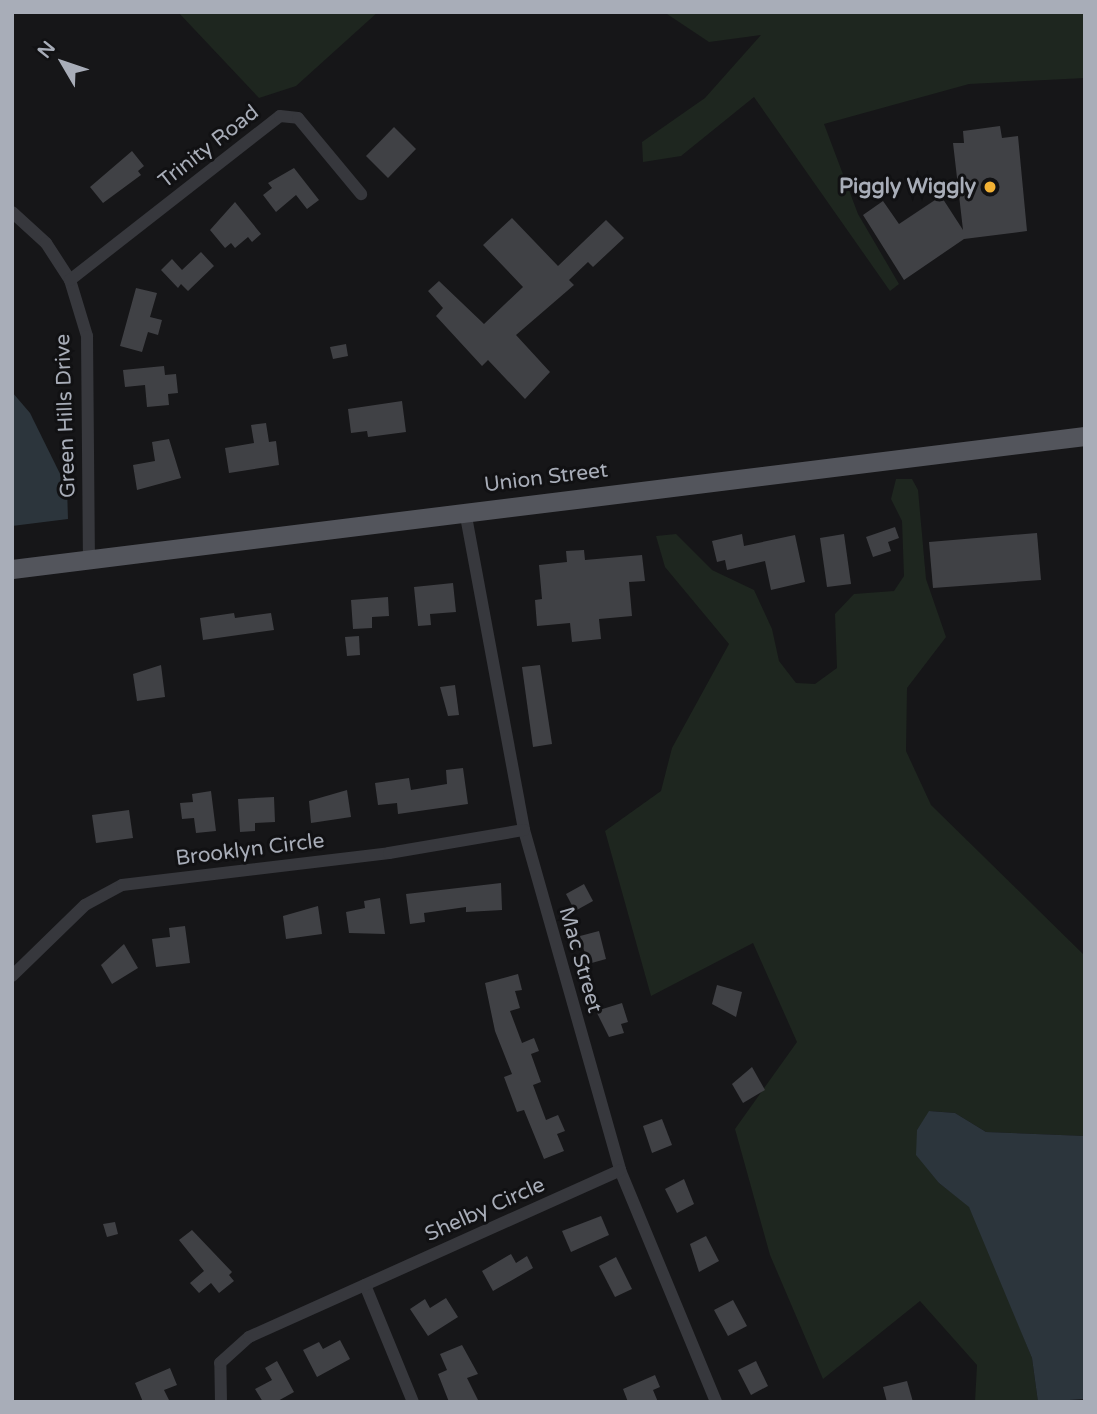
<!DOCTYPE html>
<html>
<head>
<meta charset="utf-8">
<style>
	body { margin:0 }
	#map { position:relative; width:1097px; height:1414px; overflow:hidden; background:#161618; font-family:"Varela Round",sans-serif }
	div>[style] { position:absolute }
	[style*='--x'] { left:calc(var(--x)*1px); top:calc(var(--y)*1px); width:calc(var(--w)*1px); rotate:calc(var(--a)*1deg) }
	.green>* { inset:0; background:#1e261f }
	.water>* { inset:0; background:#2c353c }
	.building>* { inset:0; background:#404145 }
	.minor>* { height:12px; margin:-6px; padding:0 6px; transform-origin:6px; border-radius:6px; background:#37383d }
	.primary>* { height:19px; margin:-9.5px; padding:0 9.5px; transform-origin:9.5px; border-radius:9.5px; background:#53555c }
	.dots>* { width:19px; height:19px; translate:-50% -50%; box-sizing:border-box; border:4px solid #111113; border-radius:50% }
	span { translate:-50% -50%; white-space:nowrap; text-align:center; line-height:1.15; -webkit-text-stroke:6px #111113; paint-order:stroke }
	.street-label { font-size:21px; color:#a8adb8 }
	.poi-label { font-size:21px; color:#a8adb8; font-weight:700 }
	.right { translate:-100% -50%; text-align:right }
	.frame { position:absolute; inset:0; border:14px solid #a8adb8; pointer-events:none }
	.north { position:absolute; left:28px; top:28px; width:70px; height:70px; -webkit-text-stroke:5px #111113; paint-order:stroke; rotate:309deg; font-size:19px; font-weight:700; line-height:28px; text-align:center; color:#a8adb8 }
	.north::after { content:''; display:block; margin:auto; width:24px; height:32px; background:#a8adb8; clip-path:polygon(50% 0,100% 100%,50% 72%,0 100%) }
</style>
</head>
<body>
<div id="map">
	<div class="green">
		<div style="clip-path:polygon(178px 12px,378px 12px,296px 86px,259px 98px)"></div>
		<div style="clip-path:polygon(664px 12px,1085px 12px,1085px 78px,969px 84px,824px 124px,858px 214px,899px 284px,890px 291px,754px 97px,681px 156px,643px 162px,642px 142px,705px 98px,761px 35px,709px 42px)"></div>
		<div style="clip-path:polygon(896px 479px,912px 479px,918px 490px,926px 579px,946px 637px,907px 688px,906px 751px,931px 805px,1085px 956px,1085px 1136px,986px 1132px,955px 1113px,930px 1111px,917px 1130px,939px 1183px,969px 1206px,988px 1248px,1032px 1358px,1038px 1402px,975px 1402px,977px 1365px,920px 1301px,823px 1379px,770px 1255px,735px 1129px,797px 1042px,753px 943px,651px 996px,605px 831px,661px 791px,672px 748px,729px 644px,665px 567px,656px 536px,676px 534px,712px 570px,754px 590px,772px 629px,779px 661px,796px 683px,815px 684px,837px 668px,835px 614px,854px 594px,894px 591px,904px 576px,902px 521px,891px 499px)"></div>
	</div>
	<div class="water">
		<div style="clip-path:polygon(12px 392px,30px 413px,67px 488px,68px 519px,12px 526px)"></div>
		<div style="clip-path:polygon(929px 1111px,955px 1113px,986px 1132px,1085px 1136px,1085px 1399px,1038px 1402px,1032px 1358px,969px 1207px,939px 1183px,916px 1155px,917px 1130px)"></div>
	</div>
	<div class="building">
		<div style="clip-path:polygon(1000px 126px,1002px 138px,1018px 136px,1027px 231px,964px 239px,904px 280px,863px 215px,883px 201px,899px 224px,941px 196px,963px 230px,953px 143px,964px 143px,963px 131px)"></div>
		<div style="clip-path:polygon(394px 127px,416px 149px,388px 178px,366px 156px)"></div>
		<div style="clip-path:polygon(132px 151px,144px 166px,138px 171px,141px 175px,103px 203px,90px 187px)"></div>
		<div style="clip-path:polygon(294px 168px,319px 200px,307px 209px,296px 195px,276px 212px,263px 195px,272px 188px,268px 183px)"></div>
		<div style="clip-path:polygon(235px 202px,261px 234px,252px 242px,248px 237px,235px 248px,231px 243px,225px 248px,210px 230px)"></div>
		<div style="clip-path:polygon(512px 218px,558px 266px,606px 220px,624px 238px,593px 267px,588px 262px,569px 280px,574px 285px,516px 335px,550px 372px,525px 399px,488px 360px,482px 366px,436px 316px,443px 308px,428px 291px,439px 281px,484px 324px,523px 287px,483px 245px)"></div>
		<div style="clip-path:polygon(201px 252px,214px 266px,188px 291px,181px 284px,178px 288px,161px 270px,172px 259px,182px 270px)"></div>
		<div style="clip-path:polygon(136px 288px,157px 293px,150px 317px,162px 320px,158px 335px,148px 332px,142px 352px,120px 346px)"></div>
		<div style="clip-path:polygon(346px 344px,348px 356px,333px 359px,330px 347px)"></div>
		<div style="clip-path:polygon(164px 366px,165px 375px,176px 374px,178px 393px,168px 394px,169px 405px,147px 407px,145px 385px,125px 387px,123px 370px)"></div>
		<div style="clip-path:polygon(402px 401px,406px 432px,368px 437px,367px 431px,351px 433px,348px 409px)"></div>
		<div style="clip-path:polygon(266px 423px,269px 442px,276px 441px,279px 465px,229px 473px,225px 448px,254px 443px,251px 425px)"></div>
		<div style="clip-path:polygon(169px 439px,181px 478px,137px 490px,133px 465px,155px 461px,152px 442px)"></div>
		<div style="clip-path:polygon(895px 527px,899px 538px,888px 542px,891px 551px,873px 557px,866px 537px)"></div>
		<div style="clip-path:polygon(1037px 533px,1041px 580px,933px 588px,929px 542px)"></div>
		<div style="clip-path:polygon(742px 534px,744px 546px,795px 535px,805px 582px,771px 590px,765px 561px,727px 570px,725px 560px,717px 562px,712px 541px)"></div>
		<div style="clip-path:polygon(844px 534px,851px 584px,827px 587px,820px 538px)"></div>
		<div style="clip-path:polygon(584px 550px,585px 560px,642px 555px,645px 581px,629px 582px,632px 616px,599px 619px,601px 639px,572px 642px,570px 623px,537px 626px,535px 600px,542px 599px,539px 565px,567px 562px,566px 551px)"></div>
		<div style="clip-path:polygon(453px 583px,456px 612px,430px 614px,431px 625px,418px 626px,414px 587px)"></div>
		<div style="clip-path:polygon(388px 597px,389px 616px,372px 617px,372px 628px,353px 629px,351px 600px)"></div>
		<div style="clip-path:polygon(234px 613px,235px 618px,271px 613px,274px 630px,203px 640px,200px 618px)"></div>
		<div style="clip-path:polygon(359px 636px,360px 655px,347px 656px,345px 637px)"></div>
		<div style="clip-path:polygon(161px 665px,165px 697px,137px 701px,133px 674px)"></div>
		<div style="clip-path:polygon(540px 665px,552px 744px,533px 747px,522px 667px)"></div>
		<div style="clip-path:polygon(455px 685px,459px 715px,448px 716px,440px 687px)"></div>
		<div style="clip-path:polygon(463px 768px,468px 804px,398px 814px,397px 803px,378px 805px,375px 783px,409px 778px,411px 790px,447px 784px,446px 770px)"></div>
		<div style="clip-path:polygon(347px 790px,351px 817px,311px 823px,309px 801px)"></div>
		<div style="clip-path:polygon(211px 791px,216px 831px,196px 833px,194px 818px,182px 819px,180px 803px,193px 802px,192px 794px)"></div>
		<div style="clip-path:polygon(274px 797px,275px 822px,255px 823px,255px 831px,240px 832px,238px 799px)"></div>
		<div style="clip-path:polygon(129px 810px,133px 838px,96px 843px,92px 815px)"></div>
		<div style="clip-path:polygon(501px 883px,502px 910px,466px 912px,466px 907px,424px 913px,425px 922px,410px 924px,406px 894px)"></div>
		<div style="clip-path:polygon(584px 884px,593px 901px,575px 911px,566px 894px)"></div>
		<div style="clip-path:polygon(380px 898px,385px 934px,349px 933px,346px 912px,365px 908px,364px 901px)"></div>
		<div style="clip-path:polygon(318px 906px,322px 934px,286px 939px,283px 916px)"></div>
		<div style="clip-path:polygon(185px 926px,190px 963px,156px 967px,152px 939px,170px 937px,169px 928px)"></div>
		<div style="clip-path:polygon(599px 931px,606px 959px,588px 964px,580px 936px)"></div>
		<div style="clip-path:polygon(124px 944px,138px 968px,112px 984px,101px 965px)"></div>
		<div style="clip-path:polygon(518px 974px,522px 990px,515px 991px,520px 1008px,510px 1011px,522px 1043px,534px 1038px,539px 1051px,531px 1054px,541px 1082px,533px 1085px,546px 1120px,558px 1115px,565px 1131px,557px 1134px,564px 1151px,544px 1159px,524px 1110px,517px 1112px,504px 1077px,512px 1074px,495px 1031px,485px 983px)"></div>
		<div style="clip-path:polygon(717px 985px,742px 992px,736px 1017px,712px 1004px)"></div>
		<div style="clip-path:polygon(622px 1003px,628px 1022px,621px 1024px,624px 1033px,609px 1037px,596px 1011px)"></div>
		<div style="clip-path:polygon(752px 1067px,765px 1090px,743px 1103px,732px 1084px)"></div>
		<div style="clip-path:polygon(662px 1119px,672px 1145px,652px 1153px,643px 1126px)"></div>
		<div style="clip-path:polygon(684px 1179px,694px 1204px,677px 1213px,665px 1189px)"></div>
		<div style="clip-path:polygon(601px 1216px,609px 1235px,571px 1252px,562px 1231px)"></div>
		<div style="clip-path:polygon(115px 1222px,118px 1234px,107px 1237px,103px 1224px)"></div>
		<div style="clip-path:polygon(192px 1230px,232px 1272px,229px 1275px,234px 1281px,219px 1293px,211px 1283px,199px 1293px,190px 1283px,204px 1271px,179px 1240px)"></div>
		<div style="clip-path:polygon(706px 1236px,719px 1261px,699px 1272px,690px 1244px)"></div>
		<div style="clip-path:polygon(511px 1254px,516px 1263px,527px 1256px,533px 1268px,493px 1291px,482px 1271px)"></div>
		<div style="clip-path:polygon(616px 1257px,632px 1289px,615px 1297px,599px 1266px)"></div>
		<div style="clip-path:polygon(446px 1298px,458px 1317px,428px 1336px,410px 1309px,425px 1299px,430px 1308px)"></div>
		<div style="clip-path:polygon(733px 1300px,747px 1326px,728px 1336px,714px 1310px)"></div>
		<div style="clip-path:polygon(340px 1340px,350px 1359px,317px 1377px,303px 1350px,319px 1342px,323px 1349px)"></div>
		<div style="clip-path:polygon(462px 1345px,478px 1374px,467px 1378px,479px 1402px,449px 1402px,438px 1374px,447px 1370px,440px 1354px)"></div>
		<div style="clip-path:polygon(277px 1361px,294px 1392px,276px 1402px,263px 1402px,255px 1389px,272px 1380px,265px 1368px)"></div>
		<div style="clip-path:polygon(756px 1361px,768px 1386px,751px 1395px,738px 1370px)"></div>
		<div style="clip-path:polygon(170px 1368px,177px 1385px,164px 1390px,170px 1402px,143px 1402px,135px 1383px)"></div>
		<div style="clip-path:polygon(655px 1375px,660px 1387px,653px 1390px,658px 1402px,628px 1402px,623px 1389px)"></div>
		<div style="clip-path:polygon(907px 1381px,913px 1402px,887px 1402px,883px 1387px)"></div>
	</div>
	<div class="minor">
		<div style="--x:12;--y:212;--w:46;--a:42.4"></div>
		<div style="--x:46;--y:243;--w:44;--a:57"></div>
		<div style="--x:70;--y:280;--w:59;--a:73.1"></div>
		<div style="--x:87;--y:336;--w:223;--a:89.5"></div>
		<div style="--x:70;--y:280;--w:266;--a:-38"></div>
		<div style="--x:280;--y:116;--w:18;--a:6"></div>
		<div style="--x:298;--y:118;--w:99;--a:50.3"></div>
		<div style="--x:465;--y:511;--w:324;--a:79.5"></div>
		<div style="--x:524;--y:830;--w:353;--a:74.2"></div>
		<div style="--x:620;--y:1170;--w:251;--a:67.5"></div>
		<div style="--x:12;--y:976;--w:102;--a:-44.2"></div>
		<div style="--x:85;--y:905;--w:42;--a:-28.4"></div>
		<div style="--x:122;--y:885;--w:269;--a:-6.8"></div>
		<div style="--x:389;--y:853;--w:137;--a:-9.7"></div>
		<div style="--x:365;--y:1285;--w:126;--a:67.7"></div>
		<div style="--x:221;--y:1402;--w:39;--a:-91"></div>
		<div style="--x:220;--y:1363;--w:39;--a:-42"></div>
		<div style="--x:249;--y:1337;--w:407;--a:-24.2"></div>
	</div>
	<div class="primary">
		<div style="--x:12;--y:569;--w:1081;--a:-7.07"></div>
	</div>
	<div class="dots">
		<div style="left:990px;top:187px;background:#f2b134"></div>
	</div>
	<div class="street-label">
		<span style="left:209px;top:147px;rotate:-38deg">Trinity Road</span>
		<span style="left:66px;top:416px;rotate:-92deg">Green Hills Drive</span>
		<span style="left:546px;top:478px;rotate:-7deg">Union Street</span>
		<span style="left:250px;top:850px;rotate:-7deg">Brooklyn Circle</span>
		<span style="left:580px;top:960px;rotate:74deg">Mac Street</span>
		<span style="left:485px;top:1210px;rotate:-24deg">Shelby Circle</span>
	</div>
	<div class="poi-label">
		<span class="right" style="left:976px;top:187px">Piggly Wiggly</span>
	</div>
	<div class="frame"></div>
	<div class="north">N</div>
</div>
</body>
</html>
